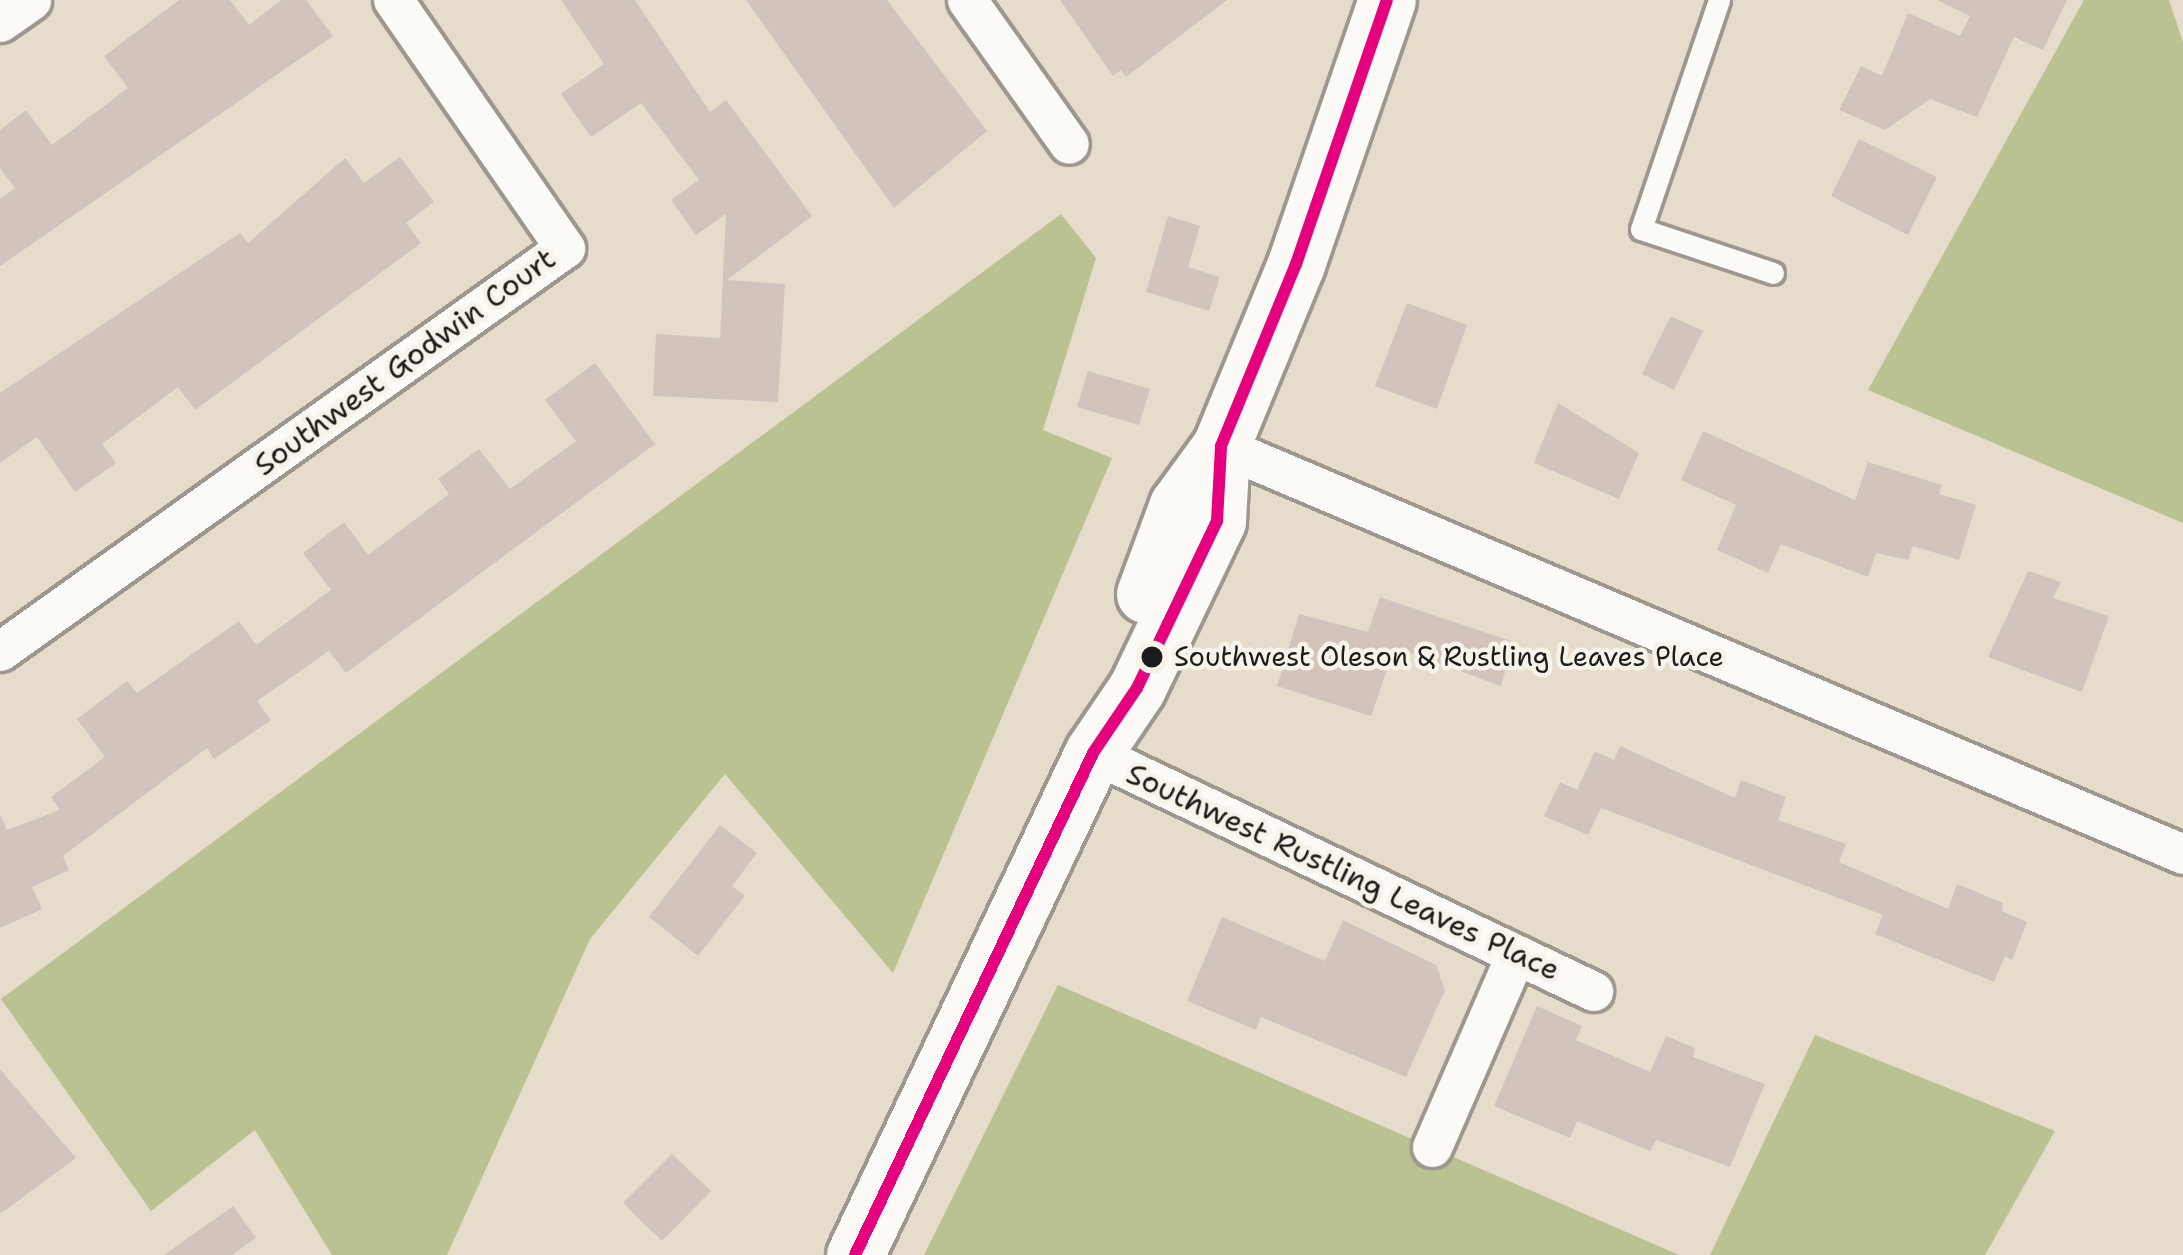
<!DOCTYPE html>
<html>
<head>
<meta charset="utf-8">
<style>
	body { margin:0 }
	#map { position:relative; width:2183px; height:1255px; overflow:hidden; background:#e6dccc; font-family:"Shantell Sans",sans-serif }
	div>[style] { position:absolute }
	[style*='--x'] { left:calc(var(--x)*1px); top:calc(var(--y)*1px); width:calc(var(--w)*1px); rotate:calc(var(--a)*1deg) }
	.forest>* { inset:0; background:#b9c290 }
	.building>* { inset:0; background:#d2c4bc }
	.roads { filter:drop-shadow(3px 0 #9d978e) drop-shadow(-3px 0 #9d978e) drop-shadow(0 3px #9d978e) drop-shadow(0 -3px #9d978e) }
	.service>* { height:21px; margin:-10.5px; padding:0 10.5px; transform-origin:10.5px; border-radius:10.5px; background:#fbfaf7 }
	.minor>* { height:39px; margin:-19.5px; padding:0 19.5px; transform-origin:19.5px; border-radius:19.5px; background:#fbfaf7 }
	.secondary>* { height:57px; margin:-28.5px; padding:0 28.5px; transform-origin:28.5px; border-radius:28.5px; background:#fbfaf7 }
	.bus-1>* { height:12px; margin:-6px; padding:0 6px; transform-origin:6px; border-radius:6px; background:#e5007d }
	.dots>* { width:33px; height:33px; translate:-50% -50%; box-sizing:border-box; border:6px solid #f7f3e8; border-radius:50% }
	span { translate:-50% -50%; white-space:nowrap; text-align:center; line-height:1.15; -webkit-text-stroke:9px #f7f3e8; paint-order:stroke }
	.bus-label { font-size:27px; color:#1c1c1c }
	.left { translate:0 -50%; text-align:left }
	.street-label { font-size:30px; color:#1c1c1c }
</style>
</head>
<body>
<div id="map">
	<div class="forest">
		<div style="clip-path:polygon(2084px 0,2169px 0,2183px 42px,2183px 523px,1868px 390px)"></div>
		<div style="clip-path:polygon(1061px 214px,1096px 258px,1043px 430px,1112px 458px,893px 973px,725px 774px,590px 939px,447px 1255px,332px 1255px,255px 1130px,151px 1211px,1px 999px)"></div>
		<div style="clip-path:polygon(1058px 985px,1679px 1255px,924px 1255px)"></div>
		<div style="clip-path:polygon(1815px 1035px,2055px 1131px,1985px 1255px,1710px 1255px)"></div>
	</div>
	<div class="building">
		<div style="clip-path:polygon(179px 0,230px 0,249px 25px,281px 0,306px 0,333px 36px,0 266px,0 199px,15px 188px,0 168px,0 130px,26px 110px,52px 145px,128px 88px,104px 56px)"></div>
		<div style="clip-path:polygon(561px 0,635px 0,710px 112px,726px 100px,812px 216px,727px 280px,785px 284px,778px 402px,653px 396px,656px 334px,720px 338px,726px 214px,696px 235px,671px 200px,699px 180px,641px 103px,591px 137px,561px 94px,604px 64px)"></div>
		<div style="clip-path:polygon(746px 0,887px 0,987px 131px,894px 208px)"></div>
		<div style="clip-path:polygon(1060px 0,1227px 0,1126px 77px,1121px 70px,1113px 76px)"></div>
		<div style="clip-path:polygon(1937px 0,2067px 0,2043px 50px,2014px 37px,1977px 117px,1930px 99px,1885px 130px,1839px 110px,1861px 66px,1882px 76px,1908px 13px,1960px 36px,1970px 16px)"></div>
		<div style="clip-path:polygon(1859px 139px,1937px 177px,1908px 235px,1831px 196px)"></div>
		<div style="clip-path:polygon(400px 157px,434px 202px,406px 223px,421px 243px,195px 410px,178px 387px,102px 444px,116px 463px,75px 492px,37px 437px,0 463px,0 393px,240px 233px,248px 243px,345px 158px,364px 183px)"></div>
		<div style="clip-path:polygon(1168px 216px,1200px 226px,1188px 267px,1220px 277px,1209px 311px,1146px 292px)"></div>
		<div style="clip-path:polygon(1407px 303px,1467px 325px,1437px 409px,1375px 386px)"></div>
		<div style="clip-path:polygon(1671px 316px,1703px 331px,1674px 390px,1642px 374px)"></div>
		<div style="clip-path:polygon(595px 363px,655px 444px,346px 673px,329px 651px,257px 701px,271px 720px,214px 759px,207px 748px,63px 856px,69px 870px,32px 887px,42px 909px,0 928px,0 814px,7px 830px,60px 810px,51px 797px,105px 757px,77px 719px,127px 681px,137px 693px,239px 621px,256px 645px,331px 590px,303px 553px,344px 522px,368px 555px,449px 494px,438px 479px,479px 449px,510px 489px,576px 441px,545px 400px)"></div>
		<div style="clip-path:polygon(1088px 371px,1150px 389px,1139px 425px,1077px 407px)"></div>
		<div style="clip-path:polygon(1558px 403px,1639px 453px,1619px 499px,1534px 463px)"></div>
		<div style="clip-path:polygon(1703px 431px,1855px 500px,1868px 462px,1942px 485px,1939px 494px,1976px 505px,1959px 560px,1913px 546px,1908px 560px,1876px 553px,1868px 577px,1781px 544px,1768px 573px,1717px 550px,1736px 505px,1681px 480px)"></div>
		<div style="clip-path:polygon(2028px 571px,2061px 582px,2053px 598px,2109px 616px,2082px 692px,1988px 657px)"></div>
		<div style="clip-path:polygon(1380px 597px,1514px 642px,1501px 686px,1395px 647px,1371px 716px,1277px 686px,1299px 614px,1368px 632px)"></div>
		<div style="clip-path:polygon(1620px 746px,1735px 798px,1741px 780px,1786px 797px,1778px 820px,1846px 844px,1839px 862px,1948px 909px,1957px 884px,2003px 903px,2002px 911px,2027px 922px,2012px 960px,2005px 956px,1994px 982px,1875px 934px,1883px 915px,1601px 808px,1588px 835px,1544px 816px,1560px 782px,1577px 790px,1595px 751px,1614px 760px)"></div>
		<div style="clip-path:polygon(720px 825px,757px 853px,732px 886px,745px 896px,698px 956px,649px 917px)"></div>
		<div style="clip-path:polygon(1222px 917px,1325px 961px,1343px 920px,1436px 965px,1445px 990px,1406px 1077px,1261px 1017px,1256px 1030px,1187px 1001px)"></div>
		<div style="clip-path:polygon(1537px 1006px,1582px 1026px,1576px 1040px,1650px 1072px,1666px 1036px,1695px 1048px,1693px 1057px,1765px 1084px,1730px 1167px,1656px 1140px,1650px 1151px,1577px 1121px,1570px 1138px,1494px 1106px)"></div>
		<div style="clip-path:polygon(0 1069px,76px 1158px,0 1214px)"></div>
		<div style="clip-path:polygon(672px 1154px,711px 1191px,662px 1241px,623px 1203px)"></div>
		<div style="clip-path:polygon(233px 1206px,256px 1238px,232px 1255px,164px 1255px)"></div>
	</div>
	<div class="roads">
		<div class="service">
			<div style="--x:1719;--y:0;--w:242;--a:108.8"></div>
			<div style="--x:1641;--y:229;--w:139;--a:18.4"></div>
		</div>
		<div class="minor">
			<div style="--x:967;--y:0;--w:176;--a:54.7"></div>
			<div style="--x:0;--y:22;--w:38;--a:-35"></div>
			<div style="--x:1221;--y:446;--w:1045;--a:22.98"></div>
			<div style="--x:0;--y:651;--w:694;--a:-35.5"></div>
			<div style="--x:565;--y:248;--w:302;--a:-124.7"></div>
			<div style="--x:1093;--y:753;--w:554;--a:25.45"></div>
			<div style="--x:1432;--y:1147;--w:210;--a:-66.5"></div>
		</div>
		<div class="secondary">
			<div style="--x:1145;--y:594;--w:95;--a:-69.7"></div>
			<div style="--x:1178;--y:505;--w:73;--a:-53.9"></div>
			<div style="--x:1221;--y:446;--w:197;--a:-67.6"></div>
			<div style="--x:1296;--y:264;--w:279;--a:-71"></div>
			<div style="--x:855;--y:1255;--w:556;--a:-64.63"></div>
			<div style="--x:1093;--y:753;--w:78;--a:-55.9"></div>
			<div style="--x:1137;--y:688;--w:185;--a:-64.4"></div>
			<div style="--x:1217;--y:521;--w:75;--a:-86.9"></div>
		</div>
	</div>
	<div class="bus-1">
		<div style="--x:855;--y:1255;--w:556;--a:-64.63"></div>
		<div style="--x:1093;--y:753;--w:78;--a:-55.9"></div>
		<div style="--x:1137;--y:688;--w:185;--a:-64.4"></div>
		<div style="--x:1217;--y:521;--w:75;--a:-86.9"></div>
		<div style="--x:1221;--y:446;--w:197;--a:-67.6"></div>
		<div style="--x:1296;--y:264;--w:279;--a:-71"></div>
	</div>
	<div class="dots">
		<div style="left:1152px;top:657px;background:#1c1c1c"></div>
	</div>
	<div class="bus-label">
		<span class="left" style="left:1174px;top:657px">Southwest Oleson &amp; Rustling Leaves Place</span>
	</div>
	<div class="street-label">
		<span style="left:405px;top:362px;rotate:-36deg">Southwest Godwin Court</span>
		<span style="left:1343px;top:872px;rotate:25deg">Southwest Rustling Leaves Place</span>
	</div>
</div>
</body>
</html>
